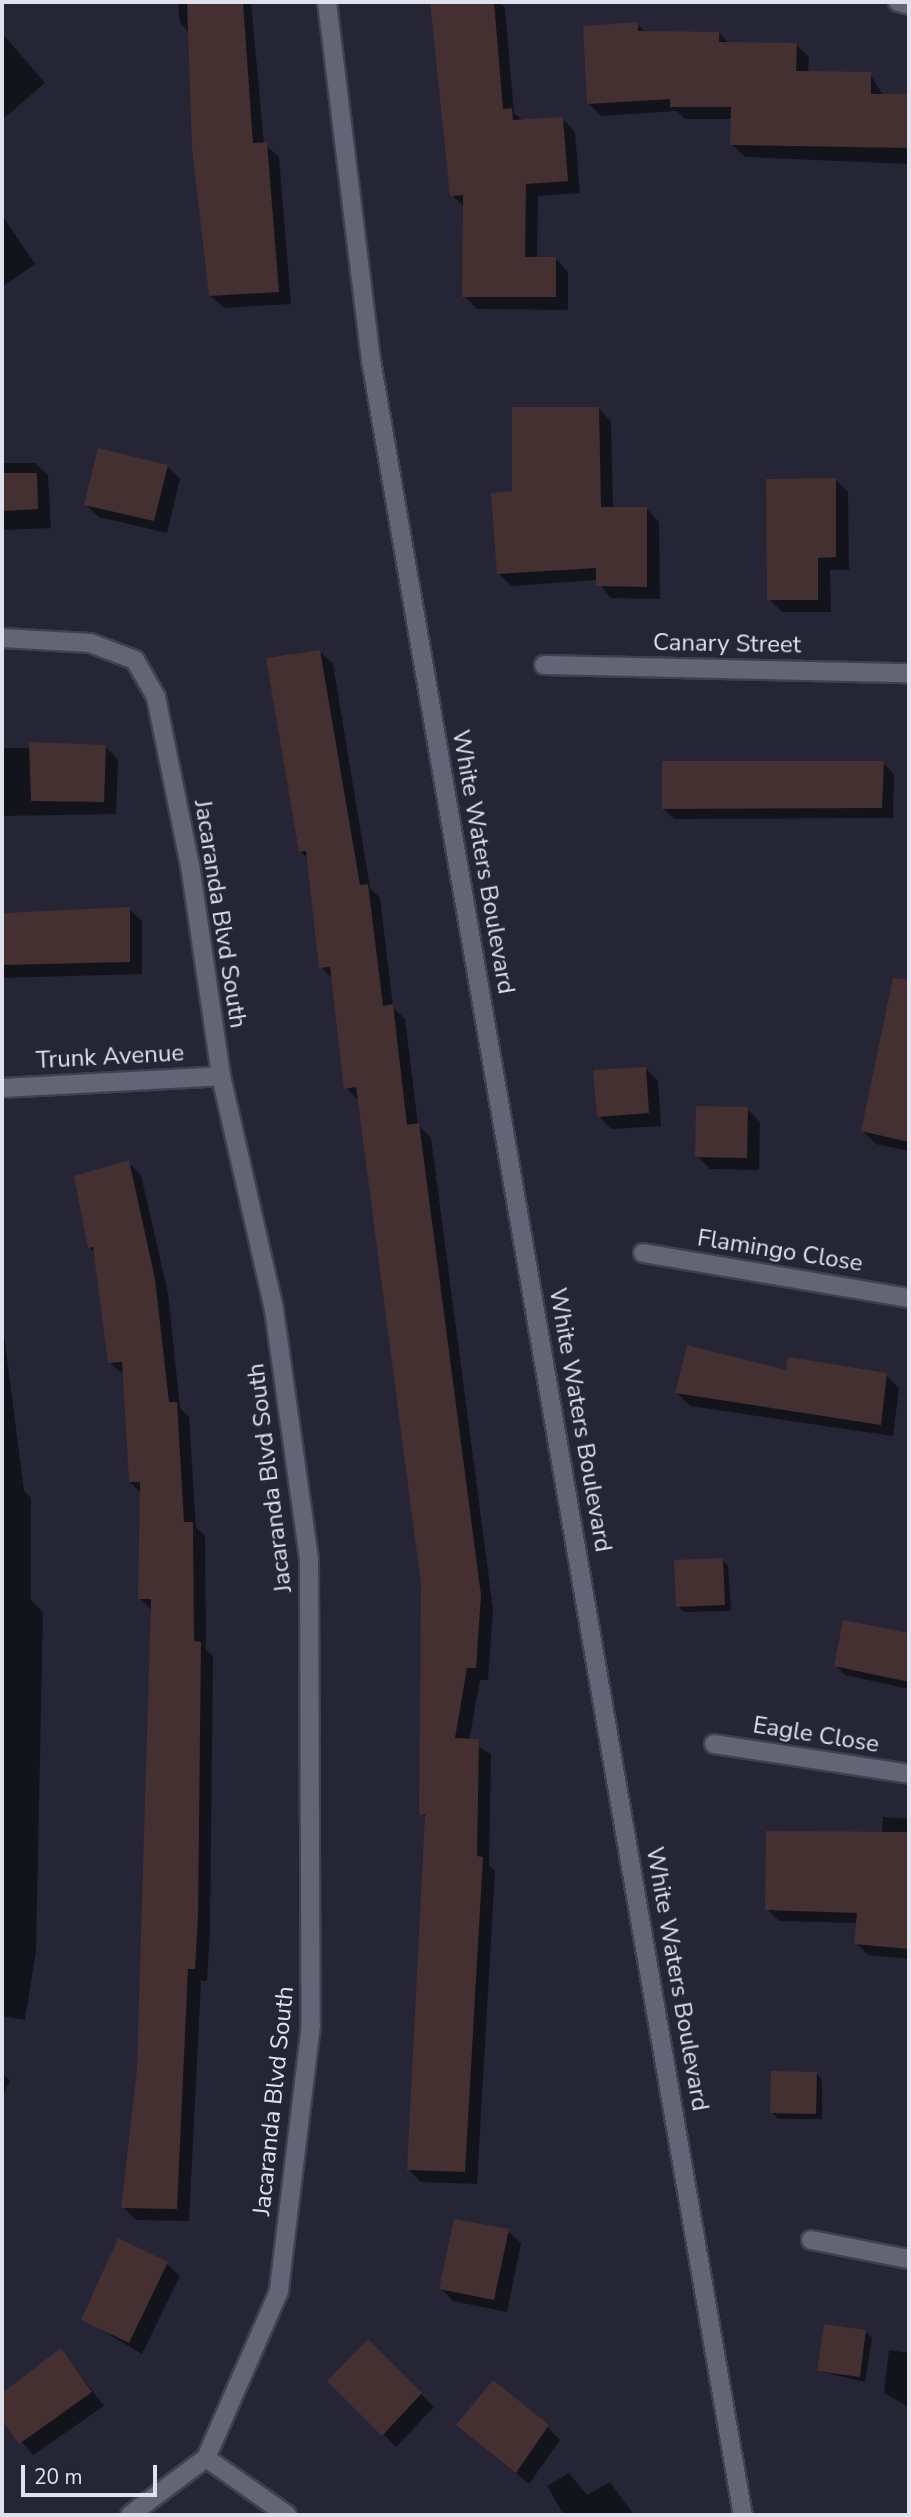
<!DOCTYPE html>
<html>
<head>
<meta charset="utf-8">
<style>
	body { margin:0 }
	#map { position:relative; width:911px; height:2517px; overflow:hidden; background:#252535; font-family:"Nunito Sans",sans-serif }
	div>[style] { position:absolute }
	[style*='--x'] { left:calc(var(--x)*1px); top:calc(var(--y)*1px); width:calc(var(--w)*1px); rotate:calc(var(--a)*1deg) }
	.shadow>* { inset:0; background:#0007 }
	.building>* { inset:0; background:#443030 }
	.roads { filter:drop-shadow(2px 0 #40414e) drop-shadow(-2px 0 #40414e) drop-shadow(0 2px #40414e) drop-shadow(0 -2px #40414e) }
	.street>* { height:18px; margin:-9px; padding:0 9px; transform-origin:9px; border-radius:9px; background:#636476 }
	span { translate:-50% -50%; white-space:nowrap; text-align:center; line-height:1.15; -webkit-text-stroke:5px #252535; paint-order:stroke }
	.street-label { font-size:24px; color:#e0e1ec }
	.frame { position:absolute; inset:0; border:4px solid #e0e1ec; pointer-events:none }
	.scale { position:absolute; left:21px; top:2465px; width:136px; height:32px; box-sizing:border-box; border:4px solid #e0e1ec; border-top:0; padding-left:9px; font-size:21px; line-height:24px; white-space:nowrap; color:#e0e1ec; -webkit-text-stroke:5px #252535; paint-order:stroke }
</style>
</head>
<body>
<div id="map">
	<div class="shadow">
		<div style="clip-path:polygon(178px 2px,251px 2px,264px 144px,279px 157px,291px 304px,224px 308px,211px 296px,190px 33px,180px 23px)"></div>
		<div style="clip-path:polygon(432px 2px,500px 2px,505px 8px,514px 113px,523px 121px,563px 119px,575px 132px,580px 193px,538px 196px,537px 259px,556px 259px,568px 272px,568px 310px,477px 309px,464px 296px,465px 208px,452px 195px)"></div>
		<div style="clip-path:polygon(637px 24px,646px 33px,719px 33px,729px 43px,796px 45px,809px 57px,808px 73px,870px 74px,883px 95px,909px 95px,909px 164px,745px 157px,732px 145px,732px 119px,685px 119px,677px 111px,601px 116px,588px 103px)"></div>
		<div style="clip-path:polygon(2px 33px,45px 83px,2px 120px)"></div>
		<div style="clip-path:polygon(2px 215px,35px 264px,2px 287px)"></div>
		<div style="clip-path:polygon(598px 408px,611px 421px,613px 509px,647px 509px,659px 522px,660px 599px,610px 598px,597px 580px,511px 586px,498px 573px)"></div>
		<div style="clip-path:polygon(2px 463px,35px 463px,48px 475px,51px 528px,2px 530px)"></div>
		<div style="clip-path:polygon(167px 466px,180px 479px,167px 533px,99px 517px,86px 505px)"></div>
		<div style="clip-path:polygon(835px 479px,848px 492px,849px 570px,830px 570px,831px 612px,782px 612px,769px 599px)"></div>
		<div style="clip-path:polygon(320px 652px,333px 664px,370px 888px,380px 898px,393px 1007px,405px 1019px,418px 1125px,431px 1138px,493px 1609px,488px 1680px,480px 1680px,469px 1741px,491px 1754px,489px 1866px,495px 1871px,477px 2184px,421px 2182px,408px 2169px,426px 1818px,421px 1813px,423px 1585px,378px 1214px,372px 1207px,359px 1101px,346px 1088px,333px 979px,321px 967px,308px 859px,300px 851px)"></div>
		<div style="clip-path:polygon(106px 747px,118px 760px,116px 814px,2px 816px,2px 748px)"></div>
		<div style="clip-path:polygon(883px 763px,894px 774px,893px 818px,674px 819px,663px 808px)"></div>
		<div style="clip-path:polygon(129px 909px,142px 921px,142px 974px,2px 978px,2px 913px)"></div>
		<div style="clip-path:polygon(885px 1026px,909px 1031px,909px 1151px,876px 1144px,863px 1131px)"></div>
		<div style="clip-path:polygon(645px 1068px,658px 1081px,661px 1126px,611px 1129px,599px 1116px)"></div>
		<div style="clip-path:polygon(747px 1109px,760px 1122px,759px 1170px,710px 1169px,697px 1156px)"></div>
		<div style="clip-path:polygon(128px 1162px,141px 1175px,168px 1293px,180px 1408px,189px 1417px,196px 1527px,205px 1536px,206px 1650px,213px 1656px,210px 1931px,207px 1981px,201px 1981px,189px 2221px,136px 2220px,123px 2207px,139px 2069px,152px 1611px,140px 1598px,141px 1493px,130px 1482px,124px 1375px,110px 1363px,96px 1254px,89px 1247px)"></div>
		<div style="clip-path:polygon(2px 1319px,24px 1491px,31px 1498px,31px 1600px,43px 1612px,36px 1951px,25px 2020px,2px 2016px)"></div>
		<div style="clip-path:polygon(788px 1372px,886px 1375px,899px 1388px,893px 1436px,690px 1406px,677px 1393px)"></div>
		<div style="clip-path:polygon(722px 1560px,728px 1566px,731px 1611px,684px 1612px,678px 1606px)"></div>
		<div style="clip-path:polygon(845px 1622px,909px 1637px,909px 1689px,845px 1675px,836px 1666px)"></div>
		<div style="clip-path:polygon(883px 1817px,909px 1819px,909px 1959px,868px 1955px,856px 1943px,858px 1923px,779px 1921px,767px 1909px,882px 1832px)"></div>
		<div style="clip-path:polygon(2px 2073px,10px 2081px,2px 2097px)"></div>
		<div style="clip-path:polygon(816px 2073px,822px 2080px,822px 2119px,778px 2119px,772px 2112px)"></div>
		<div style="clip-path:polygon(508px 2231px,521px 2243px,507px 2312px,453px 2301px,441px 2288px)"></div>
		<div style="clip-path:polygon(167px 2264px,180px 2276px,142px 2354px,83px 2319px)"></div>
		<div style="clip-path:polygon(866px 2332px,872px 2338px,865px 2382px,819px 2371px)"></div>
		<div style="clip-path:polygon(368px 2341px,434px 2407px,396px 2447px,330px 2381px)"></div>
		<div style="clip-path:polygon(61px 2350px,104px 2406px,33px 2455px,2px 2417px,2px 2395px)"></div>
		<div style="clip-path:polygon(889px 2350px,909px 2353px,909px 2407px,884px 2393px)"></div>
		<div style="clip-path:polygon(458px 2425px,547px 2427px,560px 2440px,529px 2484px)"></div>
		<div style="clip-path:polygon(569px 2473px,587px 2495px,610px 2482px,634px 2515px,564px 2515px,547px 2486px)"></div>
	</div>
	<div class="building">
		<div style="clip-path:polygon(187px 2px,243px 2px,253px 143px,267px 142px,279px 292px,209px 296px,192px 148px)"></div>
		<div style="clip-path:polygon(430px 2px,494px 2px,503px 109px,512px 108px,513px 120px,563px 117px,568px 181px,526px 184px,525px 257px,556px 257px,556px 297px,462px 297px,463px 195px,450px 196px)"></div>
		<div style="clip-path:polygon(638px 22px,638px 31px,719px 32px,719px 42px,797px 43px,796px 71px,871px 72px,871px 94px,909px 94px,909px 148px,730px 145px,731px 107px,670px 107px,670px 99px,587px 104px,583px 26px)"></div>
		<div style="clip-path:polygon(512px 407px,599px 407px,601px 507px,647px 507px,647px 587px,596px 586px,596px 568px,497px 574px,491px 493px,512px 491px)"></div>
		<div style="clip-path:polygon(98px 448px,168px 465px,154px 521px,84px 505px)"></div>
		<div style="clip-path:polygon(2px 473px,37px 473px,38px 509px,2px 511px)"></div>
		<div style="clip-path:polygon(836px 478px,836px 557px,818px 558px,818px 600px,767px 600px,766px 479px)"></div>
		<div style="clip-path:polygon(320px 650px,360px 885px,368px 884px,383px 1006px,393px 1004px,407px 1125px,419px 1123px,481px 1595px,476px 1668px,467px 1668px,455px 1738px,479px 1739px,477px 1856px,483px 1857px,465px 2172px,407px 2170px,425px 1815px,419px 1814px,421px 1585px,356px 1087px,344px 1089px,330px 967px,319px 968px,306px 851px,299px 852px,266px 658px)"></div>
		<div style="clip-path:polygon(29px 742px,106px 745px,104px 802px,31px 801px)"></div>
		<div style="clip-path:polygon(662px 761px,884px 761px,882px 808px,662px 809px)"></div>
		<div style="clip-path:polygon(130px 907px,130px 962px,2px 965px,2px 913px)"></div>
		<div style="clip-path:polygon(893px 978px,909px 980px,909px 1142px,861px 1131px)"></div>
		<div style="clip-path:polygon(646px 1067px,649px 1113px,597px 1117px,593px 1070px)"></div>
		<div style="clip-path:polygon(696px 1106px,748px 1107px,747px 1158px,695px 1157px)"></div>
		<div style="clip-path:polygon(129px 1160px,155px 1279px,169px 1402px,177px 1402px,184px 1522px,193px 1522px,194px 1641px,201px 1642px,198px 1917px,195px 1969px,188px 1969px,177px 2209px,121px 2208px,137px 2069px,151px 1599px,138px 1599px,140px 1482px,129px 1482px,122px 1362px,108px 1363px,93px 1247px,88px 1248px,74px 1176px)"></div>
		<div style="clip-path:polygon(687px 1345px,786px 1370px,788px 1357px,887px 1373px,881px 1425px,675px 1393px)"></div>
		<div style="clip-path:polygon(723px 1558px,725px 1605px,676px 1607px,674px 1560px)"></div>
		<div style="clip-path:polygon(843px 1620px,909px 1633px,909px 1682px,834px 1666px)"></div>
		<div style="clip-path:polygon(766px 1831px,909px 1832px,909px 1949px,854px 1944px,857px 1913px,765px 1910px)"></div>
		<div style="clip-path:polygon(771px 2071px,817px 2072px,816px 2114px,770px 2113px)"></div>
		<div style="clip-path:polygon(454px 2219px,509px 2229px,494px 2300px,439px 2289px)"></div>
		<div style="clip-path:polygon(118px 2238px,168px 2262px,129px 2343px,81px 2320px)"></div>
		<div style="clip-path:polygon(824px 2324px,866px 2330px,860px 2377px,817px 2371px)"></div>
		<div style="clip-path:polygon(368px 2339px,422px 2393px,382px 2436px,327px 2381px)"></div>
		<div style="clip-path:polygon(61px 2348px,92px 2392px,19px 2444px,2px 2420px,2px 2393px)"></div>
		<div style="clip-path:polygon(493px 2380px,549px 2425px,516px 2473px,456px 2425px)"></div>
	</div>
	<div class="roads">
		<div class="street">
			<div style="--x:327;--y:2;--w:361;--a:83"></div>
			<div style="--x:371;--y:360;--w:2187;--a:80.21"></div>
			<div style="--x:898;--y:2;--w:11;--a:15"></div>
			<div style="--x:2;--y:638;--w:88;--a:3.3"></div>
			<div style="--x:90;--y:643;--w:48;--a:20.7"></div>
			<div style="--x:135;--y:660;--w:43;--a:60.4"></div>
			<div style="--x:156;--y:697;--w:171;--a:78.6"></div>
			<div style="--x:190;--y:865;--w:213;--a:81.6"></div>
			<div style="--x:221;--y:1076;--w:240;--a:77.2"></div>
			<div style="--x:274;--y:1310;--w:251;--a:82"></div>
			<div style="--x:309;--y:1559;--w:466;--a:89.8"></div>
			<div style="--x:311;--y:2025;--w:268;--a:96.9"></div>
			<div style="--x:279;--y:2291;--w:182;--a:113.6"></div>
			<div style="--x:206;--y:2458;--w:95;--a:143.1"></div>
			<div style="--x:544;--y:665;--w:365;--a:1.3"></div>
			<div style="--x:2;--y:1088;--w:219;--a:-3.1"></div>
			<div style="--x:643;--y:1253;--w:270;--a:9.6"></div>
			<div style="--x:714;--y:1744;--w:197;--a:8.7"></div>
			<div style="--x:811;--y:2240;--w:100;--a:11"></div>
			<div style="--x:206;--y:2458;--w:99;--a:35.1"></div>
		</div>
	</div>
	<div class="street-label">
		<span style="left:727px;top:644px;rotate:1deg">Canary Street</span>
		<span style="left:483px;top:862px;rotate:80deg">White Waters Boulevard</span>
		<span style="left:220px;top:914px;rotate:81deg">Jacaranda Blvd South</span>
		<span style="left:110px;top:1057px;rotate:-3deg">Trunk Avenue</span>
		<span style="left:780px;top:1251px;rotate:9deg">Flamingo Close</span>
		<span style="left:580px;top:1420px;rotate:80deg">White Waters Boulevard</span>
		<span style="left:270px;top:1478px;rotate:-97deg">Jacaranda Blvd South</span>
		<span style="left:816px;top:1735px;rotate:9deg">Eagle Close</span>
		<span style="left:677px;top:1979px;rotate:80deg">White Waters Boulevard</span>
		<span style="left:274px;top:2101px;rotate:-84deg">Jacaranda Blvd South</span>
	</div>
	<div class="frame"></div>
	<div class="scale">20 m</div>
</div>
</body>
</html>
